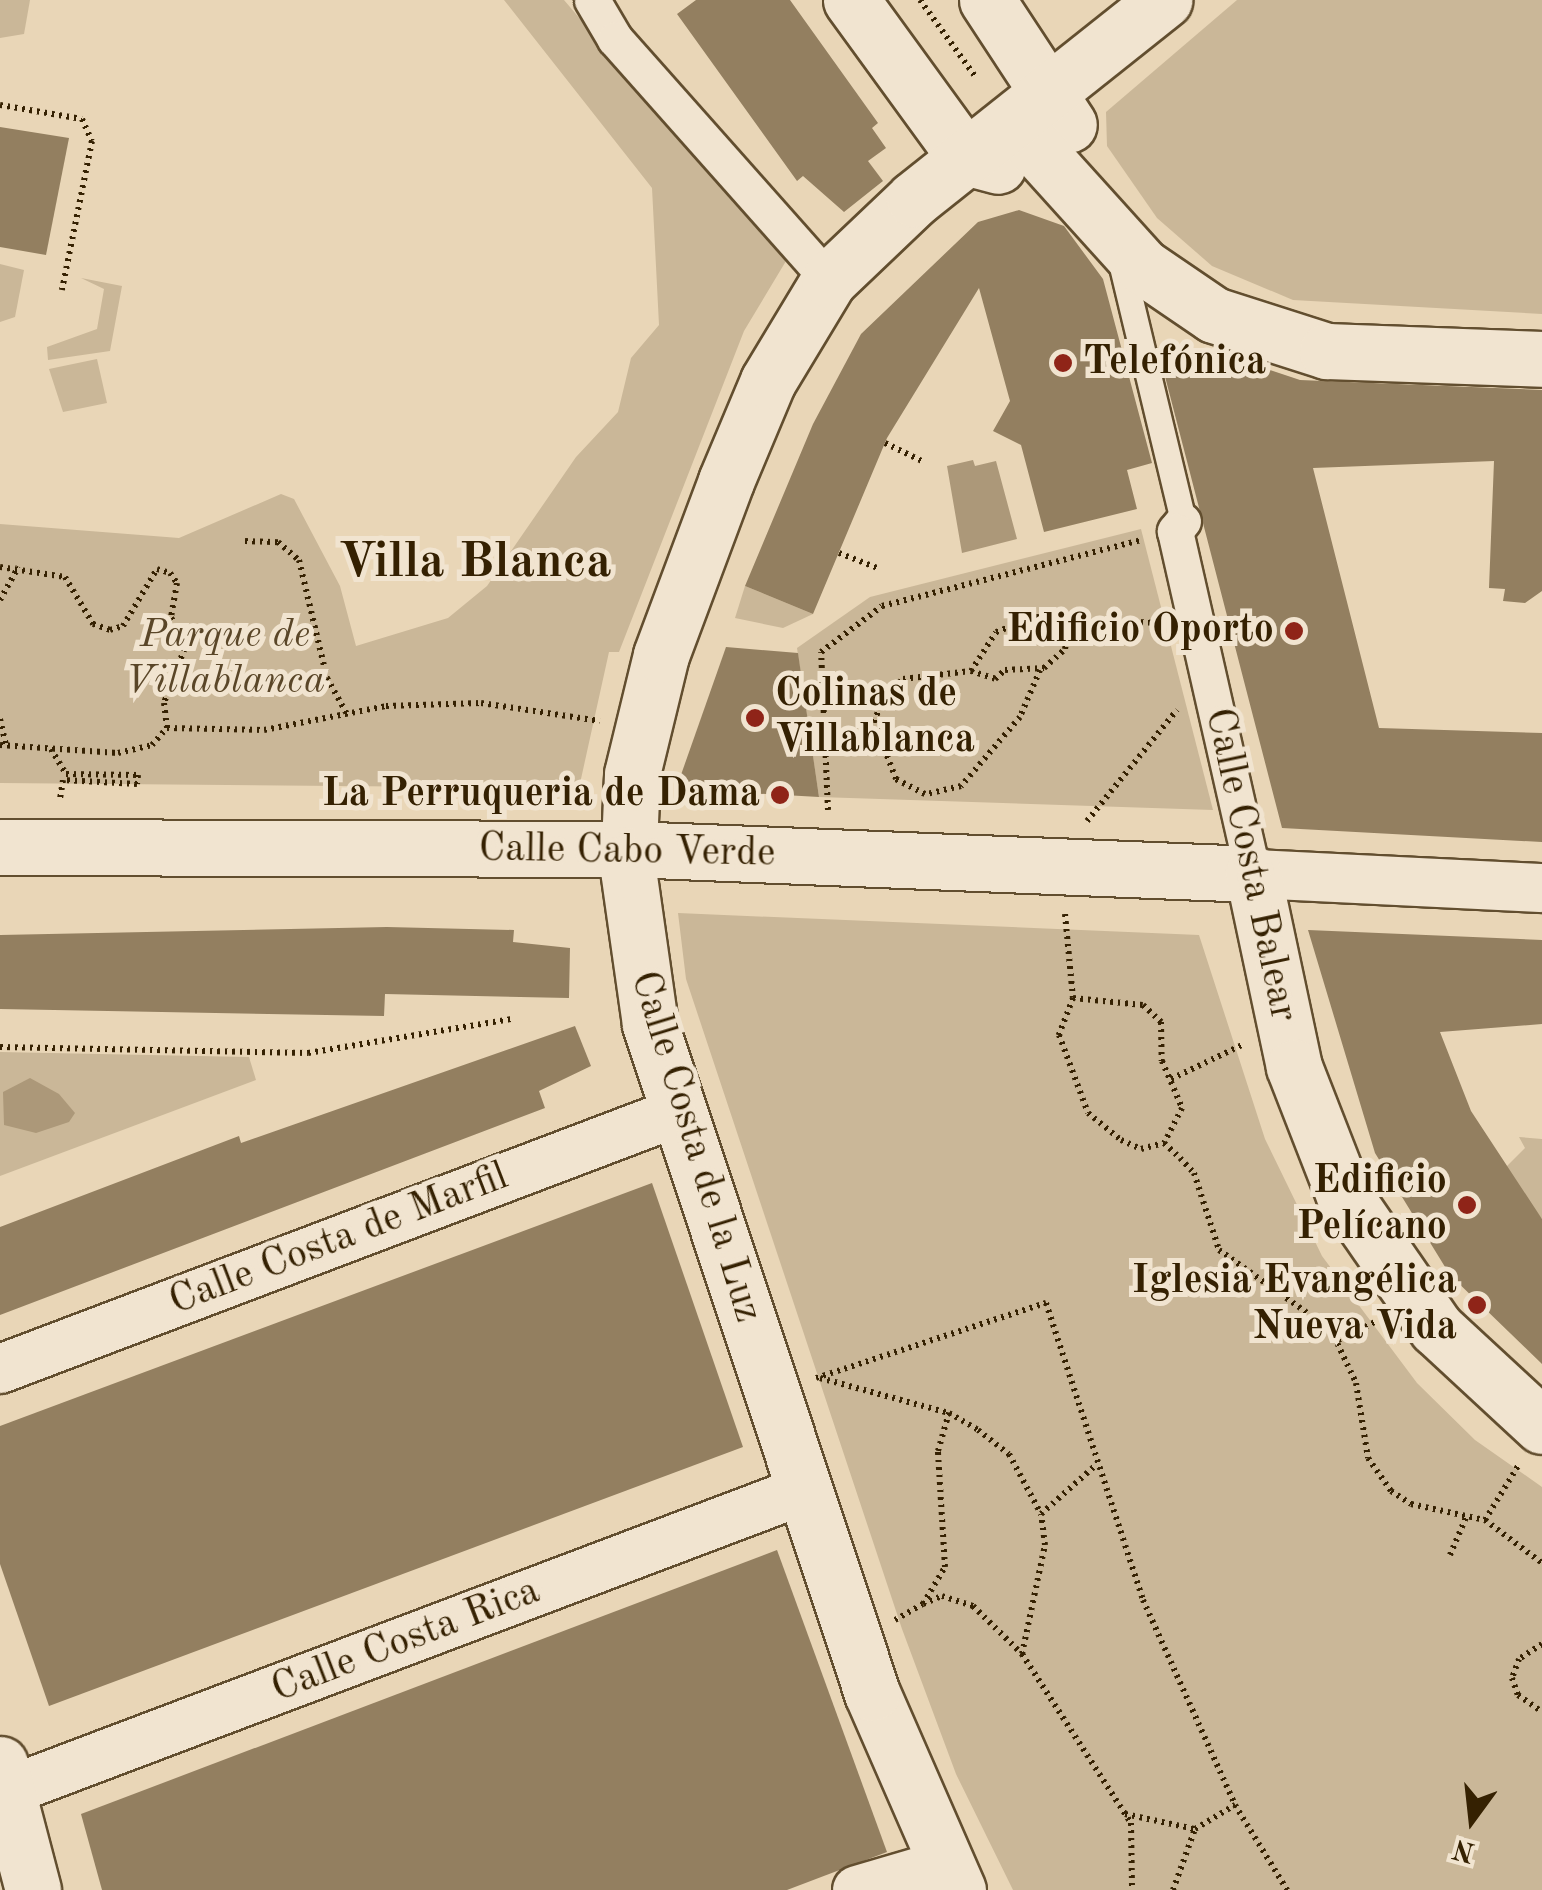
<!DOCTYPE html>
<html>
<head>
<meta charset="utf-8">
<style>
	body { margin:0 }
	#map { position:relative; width:1542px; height:1890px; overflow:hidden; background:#e9d6b7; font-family:"Old Standard TT",serif }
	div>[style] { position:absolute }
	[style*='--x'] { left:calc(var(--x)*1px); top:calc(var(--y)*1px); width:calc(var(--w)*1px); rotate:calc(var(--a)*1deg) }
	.green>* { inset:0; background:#cab798 }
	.water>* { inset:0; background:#ac9879 }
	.building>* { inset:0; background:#937f60 }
	.path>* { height:6px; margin-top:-3px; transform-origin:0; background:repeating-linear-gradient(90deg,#352102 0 2.5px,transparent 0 7.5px) }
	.roads { filter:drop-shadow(2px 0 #624e2f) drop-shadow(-2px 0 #624e2f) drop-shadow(0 2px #624e2f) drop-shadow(0 -2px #624e2f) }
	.service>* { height:25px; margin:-12.5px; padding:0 12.5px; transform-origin:12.5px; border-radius:12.5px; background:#f1e4d0 }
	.pedestrian>* { height:35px; margin:-17.5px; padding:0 17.5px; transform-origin:17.5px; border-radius:17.5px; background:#f1e4d0 }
	.minor>* { height:48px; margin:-24px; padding:0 24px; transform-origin:24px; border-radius:24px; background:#f1e4d0 }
	.tertiary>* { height:55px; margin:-27.5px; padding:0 27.5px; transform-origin:27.5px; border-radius:27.5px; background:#f1e4d0 }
	.dots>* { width:28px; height:28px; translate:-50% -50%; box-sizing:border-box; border:5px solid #f1e4d0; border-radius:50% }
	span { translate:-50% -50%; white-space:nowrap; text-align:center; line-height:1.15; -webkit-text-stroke:10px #f1e4d0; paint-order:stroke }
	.poi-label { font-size:40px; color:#352102; font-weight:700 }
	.left { translate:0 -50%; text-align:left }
	.right { translate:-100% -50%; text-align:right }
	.park-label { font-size:40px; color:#5a4628; font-style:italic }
	.street-label { font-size:40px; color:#352102 }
	.district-label { font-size:50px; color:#352102; font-weight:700 }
	.north { position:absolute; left:1422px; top:1770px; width:100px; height:100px; -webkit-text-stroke:8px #f1e4d0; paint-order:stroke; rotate:195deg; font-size:28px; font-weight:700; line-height:40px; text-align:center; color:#352102 }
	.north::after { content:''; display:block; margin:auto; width:35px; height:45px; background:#352102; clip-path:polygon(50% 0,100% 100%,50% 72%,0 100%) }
</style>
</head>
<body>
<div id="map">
	<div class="green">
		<div style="clip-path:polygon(0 0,30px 0,24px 34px,0 38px)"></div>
		<div style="clip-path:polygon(504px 0,564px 0,786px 261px,744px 331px,619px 652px,609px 652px,579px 788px,0 783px,0 524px,179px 538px,281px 494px,294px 499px,340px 586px,356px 646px,448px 618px,487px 586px,576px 457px,618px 412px,631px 358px,659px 325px,652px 188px)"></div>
		<div style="clip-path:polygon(1237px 0,1542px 0,1542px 314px,1293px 300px,1212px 266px,1157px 218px,1107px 146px,1106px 112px)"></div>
		<div style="clip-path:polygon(0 264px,24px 270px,15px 317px,0 322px)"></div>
		<div style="clip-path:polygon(81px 278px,122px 286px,110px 351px,48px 360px,47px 347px,97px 329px,104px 289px)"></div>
		<div style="clip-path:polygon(97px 359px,107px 403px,63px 412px,49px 369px)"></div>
		<div style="clip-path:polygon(1141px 529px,1213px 810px,819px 797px,797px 648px,870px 597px)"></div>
		<div style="clip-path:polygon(745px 586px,813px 614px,783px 628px,735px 618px)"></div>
		<div style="clip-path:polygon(678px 913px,1199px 935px,1265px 1139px,1322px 1256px,1417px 1383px,1475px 1440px,1542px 1487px,1542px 1890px,1013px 1890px,956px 1774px,902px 1629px,686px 979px)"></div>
		<div style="clip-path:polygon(0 1052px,249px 1057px,256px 1080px,0 1176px)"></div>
		<div style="clip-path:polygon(1519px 1137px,1542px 1139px,1542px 1219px,1504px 1169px,1525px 1148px)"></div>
	</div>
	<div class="water">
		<div style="clip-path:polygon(973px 460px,975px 466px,996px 461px,1017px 539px,962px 553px,947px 466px)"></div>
		<div style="clip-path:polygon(30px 1078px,59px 1094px,75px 1113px,69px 1122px,36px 1133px,4px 1125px,3px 1092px)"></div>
	</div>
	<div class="building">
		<div style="clip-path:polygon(696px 0,790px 0,878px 123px,872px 128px,886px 148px,868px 161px,883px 181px,844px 212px,803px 176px,797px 181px,677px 14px)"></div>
		<div style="clip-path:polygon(0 127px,69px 138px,46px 255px,0 247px)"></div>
		<div style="clip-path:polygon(1019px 210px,1064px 226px,1103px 279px,1152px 463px,1127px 470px,1137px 509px,1044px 532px,1021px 445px,993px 431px,1010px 401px,979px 288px,887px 438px,813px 614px,745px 586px,813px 424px,861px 334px,978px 222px)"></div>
		<div style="clip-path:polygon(1204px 348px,1300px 380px,1542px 390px,1542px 591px,1525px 603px,1503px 601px,1505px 589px,1489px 588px,1494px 461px,1313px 468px,1379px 728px,1542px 733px,1542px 842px,1282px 828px,1161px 361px)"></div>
		<div style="clip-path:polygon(726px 647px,798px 653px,819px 797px,676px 789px)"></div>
		<div style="clip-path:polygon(387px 927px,514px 930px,513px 942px,570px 948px,569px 998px,385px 994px,384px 1016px,0 1009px,0 935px)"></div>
		<div style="clip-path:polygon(1308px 930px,1542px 940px,1542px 1024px,1440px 1032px,1471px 1111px,1542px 1219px,1542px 1364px,1450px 1275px,1375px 1153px)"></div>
		<div style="clip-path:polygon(575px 1026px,591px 1066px,539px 1091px,545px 1108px,0 1315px,0 1227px,239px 1136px,241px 1143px)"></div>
		<div style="clip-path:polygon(652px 1183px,743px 1447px,49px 1706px,0 1564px,0 1426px)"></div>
		<div style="clip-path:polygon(777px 1550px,887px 1852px,787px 1890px,102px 1890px,81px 1814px)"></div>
	</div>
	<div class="path">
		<div style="--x:920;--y:0;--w:94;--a:54.1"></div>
		<div style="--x:0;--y:105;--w:83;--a:9.7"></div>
		<div style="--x:82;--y:119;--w:24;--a:66"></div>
		<div style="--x:92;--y:141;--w:152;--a:101.4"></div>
		<div style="--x:885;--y:443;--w:43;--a:26"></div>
		<div style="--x:245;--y:541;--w:33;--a:2"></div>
		<div style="--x:278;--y:542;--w:28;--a:41"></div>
		<div style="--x:299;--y:560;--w:121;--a:76.7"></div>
		<div style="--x:327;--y:678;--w:43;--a:61.1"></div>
		<div style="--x:839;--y:553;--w:44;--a:21.3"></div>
		<div style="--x:0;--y:567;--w:66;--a:8.7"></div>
		<div style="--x:65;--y:577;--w:55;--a:59.2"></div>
		<div style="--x:93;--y:624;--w:18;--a:19"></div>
		<div style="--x:110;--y:630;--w:14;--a:-17"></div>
		<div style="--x:123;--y:626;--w:66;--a:-59.2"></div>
		<div style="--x:157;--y:569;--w:14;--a:17"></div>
		<div style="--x:170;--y:573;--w:12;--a:55"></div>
		<div style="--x:177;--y:583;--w:36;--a:100"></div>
		<div style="--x:171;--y:618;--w:29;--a:56"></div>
		<div style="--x:187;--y:642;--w:65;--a:110.7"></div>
		<div style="--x:164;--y:703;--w:25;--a:83"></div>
		<div style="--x:0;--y:600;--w:38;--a:-61"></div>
		<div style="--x:181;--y:635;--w:42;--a:-4.1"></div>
		<div style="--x:1040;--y:670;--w:51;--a:113.1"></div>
		<div style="--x:1020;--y:717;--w:91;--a:130.5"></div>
		<div style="--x:961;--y:786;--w:37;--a:167"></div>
		<div style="--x:925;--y:794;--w:33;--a:-153"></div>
		<div style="--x:896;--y:779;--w:61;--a:-111.1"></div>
		<div style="--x:874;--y:722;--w:26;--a:-69"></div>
		<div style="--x:883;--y:698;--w:28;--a:-44"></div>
		<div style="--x:903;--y:679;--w:68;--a:-6.7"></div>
		<div style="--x:971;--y:671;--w:46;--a:-57.3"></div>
		<div style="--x:996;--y:632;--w:43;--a:-20.6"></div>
		<div style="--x:1036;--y:617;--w:122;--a:2.8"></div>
		<div style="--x:971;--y:671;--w:25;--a:18"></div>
		<div style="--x:995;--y:679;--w:13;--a:-42"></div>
		<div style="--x:1005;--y:670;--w:39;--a:-3"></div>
		<div style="--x:1044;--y:668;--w:28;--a:-42"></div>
		<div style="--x:1065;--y:649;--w:32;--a:-79"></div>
		<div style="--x:0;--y:719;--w:27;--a:77"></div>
		<div style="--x:0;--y:745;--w:118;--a:3.9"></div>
		<div style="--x:118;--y:753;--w:35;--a:-13"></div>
		<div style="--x:152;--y:745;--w:23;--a:-49"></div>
		<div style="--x:167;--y:728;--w:97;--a:1.2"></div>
		<div style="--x:264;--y:730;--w:124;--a:-11.1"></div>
		<div style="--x:386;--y:706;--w:95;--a:-1.8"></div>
		<div style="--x:481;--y:703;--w:120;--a:8.6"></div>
		<div style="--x:51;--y:749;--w:29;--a:59"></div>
		<div style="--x:66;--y:774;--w:72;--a:0.8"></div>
		<div style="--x:138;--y:775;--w:9;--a:96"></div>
		<div style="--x:137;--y:784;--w:74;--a:-176.9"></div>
		<div style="--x:63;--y:780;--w:19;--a:99"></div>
		<div style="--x:828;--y:810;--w:158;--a:-92.5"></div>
		<div style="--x:821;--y:652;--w:76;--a:-37"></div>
		<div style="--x:882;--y:606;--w:266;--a:-14.3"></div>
		<div style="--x:1087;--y:821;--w:143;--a:-51"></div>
		<div style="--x:1065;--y:914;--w:84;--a:84.6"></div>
		<div style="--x:1073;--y:998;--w:40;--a:111"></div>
		<div style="--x:1059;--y:1035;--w:83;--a:69.6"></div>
		<div style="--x:1088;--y:1113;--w:43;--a:39.3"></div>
		<div style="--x:1121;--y:1140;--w:22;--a:24"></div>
		<div style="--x:1141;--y:1149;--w:24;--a:-15"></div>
		<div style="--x:1164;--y:1143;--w:22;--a:43"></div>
		<div style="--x:1180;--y:1158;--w:21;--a:47"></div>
		<div style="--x:1194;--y:1173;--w:81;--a:72"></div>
		<div style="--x:1219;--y:1250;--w:138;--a:35.5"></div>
		<div style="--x:1331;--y:1330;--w:59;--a:64.7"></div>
		<div style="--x:1356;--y:1383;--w:76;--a:80.9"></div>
		<div style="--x:1368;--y:1458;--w:40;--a:55.1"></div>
		<div style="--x:1391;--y:1491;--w:24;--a:33"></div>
		<div style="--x:1411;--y:1504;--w:76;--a:12.2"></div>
		<div style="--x:1485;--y:1520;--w:71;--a:37"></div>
		<div style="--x:1073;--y:998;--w:70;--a:5.7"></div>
		<div style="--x:1143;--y:1005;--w:25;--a:43"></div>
		<div style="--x:1161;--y:1022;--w:39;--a:89"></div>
		<div style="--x:1162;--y:1061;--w:51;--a:66.9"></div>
		<div style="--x:1182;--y:1108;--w:39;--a:117"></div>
		<div style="--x:0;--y:1047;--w:308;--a:1.1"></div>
		<div style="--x:308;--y:1053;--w:207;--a:-9.5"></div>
		<div style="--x:1171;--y:1079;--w:79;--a:-25.6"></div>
		<div style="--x:1338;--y:1340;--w:43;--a:-26"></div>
		<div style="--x:816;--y:1378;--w:242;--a:-18.1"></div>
		<div style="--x:1046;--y:1303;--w:312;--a:71.9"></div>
		<div style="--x:1143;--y:1600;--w:225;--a:65.8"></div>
		<div style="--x:1235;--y:1805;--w:100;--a:58.5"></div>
		<div style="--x:820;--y:1378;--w:134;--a:15.2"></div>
		<div style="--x:949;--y:1413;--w:34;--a:30"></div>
		<div style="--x:978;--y:1430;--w:39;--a:38"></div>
		<div style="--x:1009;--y:1454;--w:68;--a:61.9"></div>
		<div style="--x:1041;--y:1514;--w:74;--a:-41.7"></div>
		<div style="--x:1485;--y:1520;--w:63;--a:-58.6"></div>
		<div style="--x:1450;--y:1555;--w:43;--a:-67"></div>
		<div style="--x:923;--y:1604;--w:21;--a:-23"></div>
		<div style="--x:942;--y:1596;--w:33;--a:18"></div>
		<div style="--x:973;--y:1606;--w:69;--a:44.4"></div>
		<div style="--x:1022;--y:1654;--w:111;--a:-78.1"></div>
		<div style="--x:1045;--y:1545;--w:31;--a:-97"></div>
		<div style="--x:895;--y:1620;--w:32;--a:-30"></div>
		<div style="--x:923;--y:1604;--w:43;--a:-59.3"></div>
		<div style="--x:945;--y:1567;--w:116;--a:-93.5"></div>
		<div style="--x:938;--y:1451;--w:40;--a:-74"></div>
		<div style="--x:1542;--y:1644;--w:27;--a:147"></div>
		<div style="--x:1519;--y:1659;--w:20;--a:110"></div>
		<div style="--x:1512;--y:1678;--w:18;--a:71"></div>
		<div style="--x:1518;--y:1695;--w:29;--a:35"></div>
		<div style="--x:1022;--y:1654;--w:201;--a:57.2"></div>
		<div style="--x:1131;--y:1823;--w:67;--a:89.1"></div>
		<div style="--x:1125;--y:1814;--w:72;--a:12.1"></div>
		<div style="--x:1173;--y:1890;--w:65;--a:-70.2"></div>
		<div style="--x:1195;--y:1829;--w:47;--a:-31"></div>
	</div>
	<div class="roads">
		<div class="service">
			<div style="--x:1120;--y:258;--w:270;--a:76.5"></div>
		</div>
		<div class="pedestrian">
			<div style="--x:592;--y:0;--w:45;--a:59.5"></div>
			<div style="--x:615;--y:39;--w:322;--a:48.4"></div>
			<div style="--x:1183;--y:521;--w:13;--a:129"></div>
			<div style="--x:1175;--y:531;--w:352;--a:77.2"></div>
		</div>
		<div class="minor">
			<div style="--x:1253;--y:874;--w:289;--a:2.8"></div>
			<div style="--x:0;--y:1369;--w:725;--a:-20.76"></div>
			<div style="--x:8;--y:1791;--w:851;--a:-20.71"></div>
			<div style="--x:857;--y:1890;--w:93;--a:-16.3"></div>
		</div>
		<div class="tertiary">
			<div style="--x:851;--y:0;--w:194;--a:54"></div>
			<div style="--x:965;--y:157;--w:34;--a:15"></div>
			<div style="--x:987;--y:0;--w:149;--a:56.7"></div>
			<div style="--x:1013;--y:123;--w:193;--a:47.9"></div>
			<div style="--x:1142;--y:266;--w:87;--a:34.2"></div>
			<div style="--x:1214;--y:315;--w:119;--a:17.7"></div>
			<div style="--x:1327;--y:351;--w:215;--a:2.1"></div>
			<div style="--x:0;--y:847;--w:628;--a:0.18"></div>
			<div style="--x:628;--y:849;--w:625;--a:2.29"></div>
			<div style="--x:1253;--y:874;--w:197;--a:78"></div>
			<div style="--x:1294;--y:1067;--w:137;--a:68.7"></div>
			<div style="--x:1344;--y:1195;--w:162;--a:55.3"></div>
			<div style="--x:1436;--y:1328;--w:144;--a:42.8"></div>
			<div style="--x:0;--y:1764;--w:130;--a:75.3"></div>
			<div style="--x:958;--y:1890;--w:215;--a:-113.6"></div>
			<div style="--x:872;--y:1693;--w:705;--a:-108.36"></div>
			<div style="--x:650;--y:1024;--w:156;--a:-98.1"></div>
			<div style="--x:628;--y:870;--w:96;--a:-87.6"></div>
			<div style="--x:632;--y:774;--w:122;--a:-76.3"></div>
			<div style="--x:661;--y:655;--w:186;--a:-69.5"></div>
			<div style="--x:726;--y:481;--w:108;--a:-67.2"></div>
			<div style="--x:768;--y:381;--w:118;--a:-58.9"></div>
			<div style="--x:829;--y:280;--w:117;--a:-43.6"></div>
			<div style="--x:914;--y:199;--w:320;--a:-38.5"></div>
		</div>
	</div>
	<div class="dots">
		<div style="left:1063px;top:363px;background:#8f2418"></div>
		<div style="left:1294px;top:631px;background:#8f2418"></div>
		<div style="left:755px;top:718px;background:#8f2418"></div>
		<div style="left:780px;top:795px;background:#8f2418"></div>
		<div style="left:1467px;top:1205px;background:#8f2418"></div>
		<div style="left:1477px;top:1305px;background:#8f2418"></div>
	</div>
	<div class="poi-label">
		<span class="left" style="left:1083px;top:363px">Telefónica</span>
		<span class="right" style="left:1274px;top:631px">Edificio Oporto</span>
		<span class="left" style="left:775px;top:718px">Colinas de<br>Villablanca</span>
		<span class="right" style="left:760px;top:795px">La Perruqueria de Dama</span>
		<span class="right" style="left:1447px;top:1205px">Edificio<br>Pelícano</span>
		<span class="right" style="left:1457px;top:1305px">Iglesia Evangélica<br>Nueva Vida</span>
	</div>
	<div class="park-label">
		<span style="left:225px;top:659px">Parque de<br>Villablanca</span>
	</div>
	<div class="street-label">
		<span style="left:627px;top:852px;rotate:1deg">Calle Cabo Verde</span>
		<span style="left:1250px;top:865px;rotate:78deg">Calle Costa Balear</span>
		<span style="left:695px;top:1147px;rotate:73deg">Calle Costa de la Luz</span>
		<span style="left:339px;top:1240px;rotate:-21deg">Calle Costa de Marfil</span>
		<span style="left:406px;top:1641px;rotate:-21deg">Calle Costa Rica</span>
	</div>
	<div class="district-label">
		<span style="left:475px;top:564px">Villa Blanca</span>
	</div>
	<div class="north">N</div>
</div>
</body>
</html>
